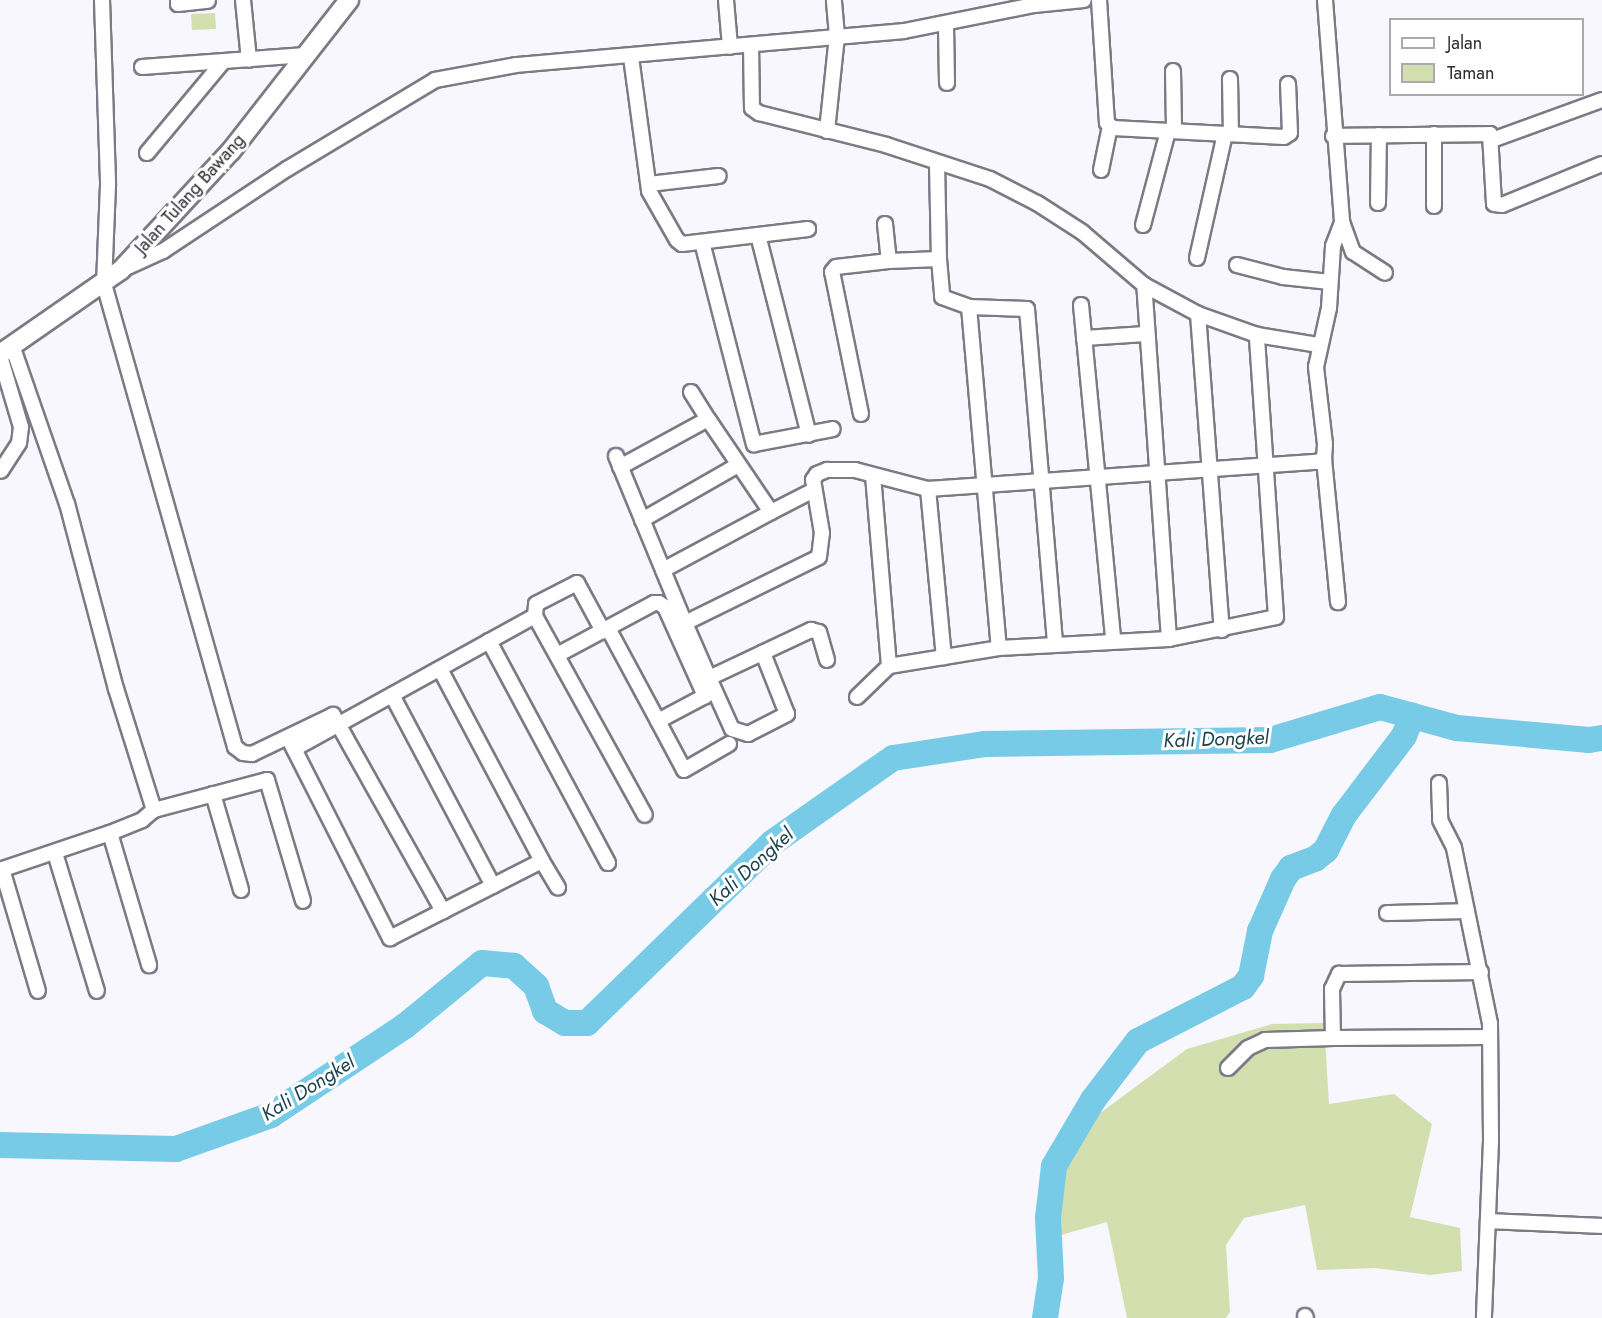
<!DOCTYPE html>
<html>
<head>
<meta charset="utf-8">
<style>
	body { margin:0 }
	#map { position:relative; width:1602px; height:1318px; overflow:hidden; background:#f8f7fe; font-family:Jost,sans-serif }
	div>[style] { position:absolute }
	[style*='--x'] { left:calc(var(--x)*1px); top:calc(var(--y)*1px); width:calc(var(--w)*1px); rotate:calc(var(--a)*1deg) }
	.green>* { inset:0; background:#d3dfae }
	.river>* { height:26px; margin:-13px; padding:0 13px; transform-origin:13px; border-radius:13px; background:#78cbe6 }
	.roads { filter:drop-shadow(2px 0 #7b7a85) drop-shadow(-2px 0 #7b7a85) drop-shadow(0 2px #7b7a85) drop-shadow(0 -2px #7b7a85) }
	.street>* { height:14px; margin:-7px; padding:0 7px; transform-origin:7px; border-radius:7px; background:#fff }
	.secondary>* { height:18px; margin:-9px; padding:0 9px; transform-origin:9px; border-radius:9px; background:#fff }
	span { translate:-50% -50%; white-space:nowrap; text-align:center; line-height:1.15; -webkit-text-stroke:6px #fff; paint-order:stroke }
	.street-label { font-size:18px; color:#2b2a2f }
	.water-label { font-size:20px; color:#1b424e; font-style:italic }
	.legend { position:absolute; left:1389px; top:18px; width:195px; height:78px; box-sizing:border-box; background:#fff; border:2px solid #aaaaac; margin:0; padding:8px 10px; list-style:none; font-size:18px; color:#2b2a2f }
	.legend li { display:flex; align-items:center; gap:12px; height:30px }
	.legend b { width:30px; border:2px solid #aaaaac }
</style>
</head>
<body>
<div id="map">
	<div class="green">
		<div style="clip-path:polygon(215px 13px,216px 29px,192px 30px,191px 14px)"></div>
		<div style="clip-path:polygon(1324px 1023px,1329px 1104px,1394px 1094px,1432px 1124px,1410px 1217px,1460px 1228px,1462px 1271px,1430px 1275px,1375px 1268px,1317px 1270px,1305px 1205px,1244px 1218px,1226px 1245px,1230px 1312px,1226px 1318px,1127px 1318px,1107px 1222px,1040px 1241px,1054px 1147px,1187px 1049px,1272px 1024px)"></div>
	</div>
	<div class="river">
		<div style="--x:0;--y:1145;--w:176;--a:1.3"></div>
		<div style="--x:176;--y:1149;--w:101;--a:-19.7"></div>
		<div style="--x:271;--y:1115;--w:161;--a:-33.6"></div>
		<div style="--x:405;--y:1026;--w:99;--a:-39.3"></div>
		<div style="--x:482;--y:963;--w:32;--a:5"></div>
		<div style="--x:514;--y:966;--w:30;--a:42"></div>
		<div style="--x:536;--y:986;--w:27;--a:70"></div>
		<div style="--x:545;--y:1011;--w:23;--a:31"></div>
		<div style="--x:565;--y:1023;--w:22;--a:0"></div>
		<div style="--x:587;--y:1023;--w:258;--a:-44.2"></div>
		<div style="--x:772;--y:843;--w:148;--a:-35.1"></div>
		<div style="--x:893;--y:758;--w:92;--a:-8.7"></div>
		<div style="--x:984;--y:744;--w:286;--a:-0.8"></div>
		<div style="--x:1270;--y:740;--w:115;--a:-16.7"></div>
		<div style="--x:1380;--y:707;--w:80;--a:15.3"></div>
		<div style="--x:1457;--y:728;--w:133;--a:5.2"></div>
		<div style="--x:1589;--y:740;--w:13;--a:-9"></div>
		<div style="--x:1045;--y:1318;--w:40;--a:-81.5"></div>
		<div style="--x:1051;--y:1278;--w:60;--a:-92.9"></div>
		<div style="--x:1048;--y:1218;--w:52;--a:-83.4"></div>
		<div style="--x:1054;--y:1166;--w:77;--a:-59.4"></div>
		<div style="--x:1093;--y:1100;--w:74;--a:-52.7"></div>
		<div style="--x:1138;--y:1041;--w:118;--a:-27.2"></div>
		<div style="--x:1243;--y:987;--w:14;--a:-54"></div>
		<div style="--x:1251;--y:976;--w:46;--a:-78.7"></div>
		<div style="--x:1260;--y:931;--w:57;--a:-66.1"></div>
		<div style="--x:1283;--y:879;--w:14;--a:-54"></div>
		<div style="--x:1291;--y:868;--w:26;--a:-21"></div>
		<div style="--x:1315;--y:859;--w:14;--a:-39"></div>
		<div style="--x:1326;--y:850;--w:39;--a:-63"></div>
		<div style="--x:1344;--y:815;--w:99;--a:-52.8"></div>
		<div style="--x:1404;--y:736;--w:22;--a:-68"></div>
	</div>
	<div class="roads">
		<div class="street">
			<div style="--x:102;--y:0;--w:185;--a:88.1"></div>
			<div style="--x:108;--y:185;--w:99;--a:92.3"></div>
			<div style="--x:104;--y:284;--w:481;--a:74.2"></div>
			<div style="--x:235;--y:747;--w:10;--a:37"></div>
			<div style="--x:243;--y:753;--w:9;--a:6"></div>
			<div style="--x:252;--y:754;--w:90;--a:-25.7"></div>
			<div style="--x:333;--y:715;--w:225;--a:60.7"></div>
			<div style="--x:178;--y:0;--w:4;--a:90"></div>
			<div style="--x:178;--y:4;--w:30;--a:-6"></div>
			<div style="--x:243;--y:0;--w:60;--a:84.3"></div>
			<div style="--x:726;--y:0;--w:47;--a:85.1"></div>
			<div style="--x:1099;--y:0;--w:123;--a:86.3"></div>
			<div style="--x:1107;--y:123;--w:8;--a:40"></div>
			<div style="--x:1113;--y:128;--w:171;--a:3"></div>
			<div style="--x:1284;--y:137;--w:7;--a:-34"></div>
			<div style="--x:1290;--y:133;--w:49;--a:-92.3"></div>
			<div style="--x:1325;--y:0;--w:223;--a:85.6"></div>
			<div style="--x:1342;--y:222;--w:32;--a:70"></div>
			<div style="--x:1353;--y:252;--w:38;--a:33"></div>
			<div style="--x:946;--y:25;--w:58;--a:89"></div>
			<div style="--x:751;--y:45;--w:63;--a:89.1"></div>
			<div style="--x:752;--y:108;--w:9;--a:36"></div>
			<div style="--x:759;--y:113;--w:131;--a:14.1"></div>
			<div style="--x:886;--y:145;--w:109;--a:18.1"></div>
			<div style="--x:990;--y:179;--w:53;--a:27.1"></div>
			<div style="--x:1037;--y:203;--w:54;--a:32.8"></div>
			<div style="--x:1082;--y:232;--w:82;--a:40.5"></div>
			<div style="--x:631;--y:57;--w:135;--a:82.3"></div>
			<div style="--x:649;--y:191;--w:56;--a:60.3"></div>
			<div style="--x:677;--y:240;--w:6;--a:39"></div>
			<div style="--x:682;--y:244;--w:127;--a:-6.8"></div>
			<div style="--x:142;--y:67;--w:164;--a:-4.2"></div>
			<div style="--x:1173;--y:71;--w:60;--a:89"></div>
			<div style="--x:1230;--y:79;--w:55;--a:89"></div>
			<div style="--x:827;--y:131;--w:96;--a:-84"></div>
			<div style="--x:837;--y:36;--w:36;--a:-95"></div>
			<div style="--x:1333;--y:136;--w:157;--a:-0.7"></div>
			<div style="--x:1490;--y:134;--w:70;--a:86.7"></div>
			<div style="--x:1494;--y:204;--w:8;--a:7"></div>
			<div style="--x:1502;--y:205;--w:108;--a:-22.3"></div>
			<div style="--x:1492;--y:140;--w:117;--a:-20"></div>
			<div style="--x:147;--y:153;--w:117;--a:-50.2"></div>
			<div style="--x:1101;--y:170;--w:45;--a:-78.4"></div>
			<div style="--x:649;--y:184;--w:70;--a:-6.5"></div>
			<div style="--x:1378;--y:203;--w:68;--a:-89.2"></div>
			<div style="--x:1434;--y:206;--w:72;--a:-90"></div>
			<div style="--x:885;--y:224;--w:37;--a:84"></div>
			<div style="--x:889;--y:261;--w:50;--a:-2.3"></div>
			<div style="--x:939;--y:259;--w:96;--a:-91.2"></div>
			<div style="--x:1143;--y:225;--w:97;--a:-75.1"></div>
			<div style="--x:758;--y:235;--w:206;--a:75.7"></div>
			<div style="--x:702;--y:242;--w:209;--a:75.6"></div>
			<div style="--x:754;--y:444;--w:80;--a:-10.8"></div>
			<div style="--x:1197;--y:258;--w:127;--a:-77.3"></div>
			<div style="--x:939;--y:259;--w:38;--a:85"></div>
			<div style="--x:942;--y:297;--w:29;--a:20"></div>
			<div style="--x:969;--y:307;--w:58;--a:2"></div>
			<div style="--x:1027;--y:309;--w:337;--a:85.2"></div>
			<div style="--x:1237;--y:265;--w:48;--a:14.6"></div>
			<div style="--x:1283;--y:277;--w:47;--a:6.1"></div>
			<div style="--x:123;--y:269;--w:44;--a:-24.2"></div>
			<div style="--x:163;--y:251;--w:149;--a:-33.5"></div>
			<div style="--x:287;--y:169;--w:173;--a:-31"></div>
			<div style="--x:435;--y:80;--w:82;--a:-10.5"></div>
			<div style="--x:516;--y:65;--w:389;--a:-5"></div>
			<div style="--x:904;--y:31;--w:133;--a:-11.3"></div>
			<div style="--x:1034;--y:5;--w:50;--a:-5.7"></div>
			<div style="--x:1081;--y:305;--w:337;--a:84.5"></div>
			<div style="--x:969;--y:307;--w:342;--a:85"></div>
			<div style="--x:1198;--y:314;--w:317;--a:85.7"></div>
			<div style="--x:1084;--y:338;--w:62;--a:-3.7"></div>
			<div style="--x:0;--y:356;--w:74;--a:73.5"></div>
			<div style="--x:21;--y:427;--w:16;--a:97"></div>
			<div style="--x:19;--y:443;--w:33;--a:123"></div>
			<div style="--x:691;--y:392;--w:32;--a:58"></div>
			<div style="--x:861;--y:414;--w:145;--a:-101.5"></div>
			<div style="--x:832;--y:272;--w:6;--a:-51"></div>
			<div style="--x:836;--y:267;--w:53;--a:-6.5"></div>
			<div style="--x:616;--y:456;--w:181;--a:67.6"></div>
			<div style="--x:685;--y:623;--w:149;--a:-26.2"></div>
			<div style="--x:819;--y:557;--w:24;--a:-83"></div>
			<div style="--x:822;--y:533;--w:54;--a:-99.6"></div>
			<div style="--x:813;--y:480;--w:7;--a:-56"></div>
			<div style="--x:817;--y:474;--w:11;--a:-22"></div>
			<div style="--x:827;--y:470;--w:28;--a:0"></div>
			<div style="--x:855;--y:470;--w:75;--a:14.6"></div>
			<div style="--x:928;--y:489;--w:390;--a:-4"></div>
			<div style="--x:1317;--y:462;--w:8;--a:-23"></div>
			<div style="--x:1324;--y:459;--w:15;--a:-86"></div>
			<div style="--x:1325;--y:444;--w:78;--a:-96.7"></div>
			<div style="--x:1316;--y:367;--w:60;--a:-77.6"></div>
			<div style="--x:1329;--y:308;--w:62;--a:-86.3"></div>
			<div style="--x:1333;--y:246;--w:26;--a:-69"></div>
			<div style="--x:1324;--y:459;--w:144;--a:84.4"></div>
			<div style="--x:620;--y:467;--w:100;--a:-28.6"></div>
			<div style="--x:708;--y:419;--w:112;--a:55.9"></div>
			<div style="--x:771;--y:512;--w:48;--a:-27.1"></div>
			<div style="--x:928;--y:489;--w:169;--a:84.6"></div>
			<div style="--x:642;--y:520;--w:111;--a:-29.8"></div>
			<div style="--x:663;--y:570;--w:123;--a:-28.2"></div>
			<div style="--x:535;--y:616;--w:12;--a:-85"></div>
			<div style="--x:536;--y:604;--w:46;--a:-27.1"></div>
			<div style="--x:577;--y:583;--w:55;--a:61.6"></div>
			<div style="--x:685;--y:623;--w:60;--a:66.4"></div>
			<div style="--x:709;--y:678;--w:113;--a:-25.2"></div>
			<div style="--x:811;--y:630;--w:8;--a:14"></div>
			<div style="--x:819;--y:632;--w:29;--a:74"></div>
			<div style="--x:1169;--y:639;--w:355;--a:-94"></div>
			<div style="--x:1144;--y:285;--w:61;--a:28.2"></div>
			<div style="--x:1198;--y:314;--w:63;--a:19.6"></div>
			<div style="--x:1257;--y:335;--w:63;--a:9.2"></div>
			<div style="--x:489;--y:641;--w:252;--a:61.8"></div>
			<div style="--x:559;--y:654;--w:108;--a:-28.2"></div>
			<div style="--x:654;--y:603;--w:5;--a:0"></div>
			<div style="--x:659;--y:603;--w:7;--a:34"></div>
			<div style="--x:665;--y:607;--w:98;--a:65.8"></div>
			<div style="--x:705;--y:696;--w:53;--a:152"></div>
			<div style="--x:658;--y:721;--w:106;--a:-118.3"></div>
			<div style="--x:889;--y:666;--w:111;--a:-9.3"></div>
			<div style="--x:999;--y:648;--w:170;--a:-3"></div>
			<div style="--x:1169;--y:639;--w:109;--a:-11.6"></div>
			<div style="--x:1276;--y:617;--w:283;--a:-93.9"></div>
			<div style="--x:440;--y:669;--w:217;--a:62"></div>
			<div style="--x:709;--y:678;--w:56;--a:65.7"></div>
			<div style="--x:732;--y:729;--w:17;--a:17"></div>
			<div style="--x:748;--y:734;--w:44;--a:-27.1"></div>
			<div style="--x:787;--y:714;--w:66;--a:-111.5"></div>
			<div style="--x:392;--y:695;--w:216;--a:62.1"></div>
			<div style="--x:857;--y:697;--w:45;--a:-44.1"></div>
			<div style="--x:889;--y:666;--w:191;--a:-94.8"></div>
			<div style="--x:658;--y:721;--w:55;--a:62"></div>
			<div style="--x:684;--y:770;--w:52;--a:-30"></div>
			<div style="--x:291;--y:743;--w:219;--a:63.1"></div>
			<div style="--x:390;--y:938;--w:170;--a:-26.9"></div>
			<div style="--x:542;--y:861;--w:31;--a:59"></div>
			<div style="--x:294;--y:749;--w:275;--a:-28.9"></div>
			<div style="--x:535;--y:616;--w:227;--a:61.1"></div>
			<div style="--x:1439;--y:783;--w:37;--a:88"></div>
			<div style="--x:1440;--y:820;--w:31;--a:63"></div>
			<div style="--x:1454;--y:848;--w:179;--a:78.4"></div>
			<div style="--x:1490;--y:1023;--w:118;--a:89.5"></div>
			<div style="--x:1491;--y:1141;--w:177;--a:92.3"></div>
			<div style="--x:213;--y:794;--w:100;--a:73.7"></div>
			<div style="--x:154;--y:810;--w:117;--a:-14.9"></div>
			<div style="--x:267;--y:780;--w:126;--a:73.4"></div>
			<div style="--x:110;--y:833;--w:138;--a:73.5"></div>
			<div style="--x:55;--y:853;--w:144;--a:73.1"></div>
			<div style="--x:2;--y:869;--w:127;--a:73.6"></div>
			<div style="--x:0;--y:870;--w:116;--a:-18.6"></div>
			<div style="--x:110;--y:833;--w:35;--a:-22"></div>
			<div style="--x:142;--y:820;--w:16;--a:-40"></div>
			<div style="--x:154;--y:810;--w:127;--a:-107.4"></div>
			<div style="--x:116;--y:689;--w:191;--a:-104.8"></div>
			<div style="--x:67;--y:504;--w:168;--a:-109.1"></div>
			<div style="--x:1387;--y:913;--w:80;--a:-1.4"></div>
			<div style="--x:1333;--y:1038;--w:157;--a:-0.4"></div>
			<div style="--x:1228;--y:1068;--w:28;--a:-45"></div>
			<div style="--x:1248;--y:1048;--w:19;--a:-25"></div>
			<div style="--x:1265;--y:1040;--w:68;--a:-1.7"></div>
			<div style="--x:1333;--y:1038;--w:49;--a:-91.2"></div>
			<div style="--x:1332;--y:989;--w:17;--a:-65"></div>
			<div style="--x:1339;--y:974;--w:142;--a:-0.8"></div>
			<div style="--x:1488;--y:1221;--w:114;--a:2.5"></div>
			<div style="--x:1305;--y:1316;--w:2;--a:63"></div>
		</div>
		<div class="secondary">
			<div style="--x:0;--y:354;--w:147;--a:-34.8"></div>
			<div style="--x:121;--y:270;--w:162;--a:-47.3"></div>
			<div style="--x:231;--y:151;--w:192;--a:-52"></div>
		</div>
	</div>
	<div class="street-label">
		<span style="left:190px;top:194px;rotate:-48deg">Jalan Tulang Bawang</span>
	</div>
	<div class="water-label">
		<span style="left:1216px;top:739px;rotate:-2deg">Kali Dongkel</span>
		<span style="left:751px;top:867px;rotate:-42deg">Kali Dongkel</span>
		<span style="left:308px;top:1088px;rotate:-32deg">Kali Dongkel</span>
	</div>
	<ul class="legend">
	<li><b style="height:8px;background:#fff"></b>Jalan</li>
	<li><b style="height:16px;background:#d3dfae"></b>Taman</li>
	</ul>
</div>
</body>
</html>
